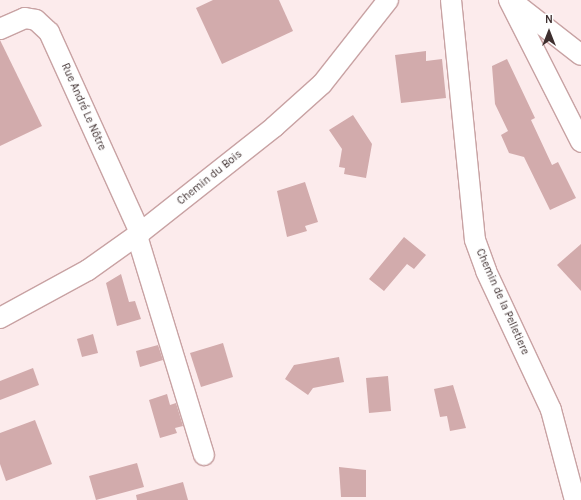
<!DOCTYPE html>
<html>
<head>
<meta charset="utf-8">
<style>
	body { margin:0 }
	#map { position:relative; width:581px; height:500px; overflow:hidden; background:#fcebec; font-family:Karla,sans-serif }
	div>[style] { position:absolute }
	[style*='--x'] { left:calc(var(--x)*1px); top:calc(var(--y)*1px); width:calc(var(--w)*1px); rotate:calc(var(--a)*1deg) }
	.building>* { inset:0; background:#d2abac }
	.roads { filter:drop-shadow(1px 0 #c8a2a3) drop-shadow(-1px 0 #c8a2a3) drop-shadow(0 1px #c8a2a3) drop-shadow(0 -1px #c8a2a3) }
	.minor>* { height:20px; margin:-10px; padding:0 10px; transform-origin:10px; border-radius:10px; background:#fff }
	span { translate:-50% -50%; white-space:nowrap; text-align:center; line-height:1.15; -webkit-text-stroke:3px #fdfdfd; paint-order:stroke }
	.street-label { font-size:11px; color:#3e2f2f }
	.north { position:absolute; left:529px; top:12px; width:40px; height:40px; -webkit-text-stroke:3px #fdfdfd; paint-order:stroke; rotate:0deg; font-size:11px; font-weight:700; line-height:16px; text-align:center; color:#3e2f2f }
	.north::after { content:''; display:block; margin:auto; width:14px; height:18px; background:#3e2f2f; clip-path:polygon(50% 0,100% 100%,50% 72%,0 100%) }
</style>
</head>
<body>
<div id="map">
	<div class="building">
		<div style="clip-path:polygon(213px 0,279px 0,293px 31px,222px 64px,196px 8px)"></div>
		<div style="clip-path:polygon(0 40px,42px 126px,0 146px)"></div>
		<div style="clip-path:polygon(426px 51px,426px 61px,442px 59px,446px 98px,401px 103px,395px 55px)"></div>
		<div style="clip-path:polygon(507px 59px,535px 118px,531px 120px,552px 165px,558px 162px,576px 198px,550px 210px,524px 157px,509px 153px,501px 135px,508px 131px,495px 104px,492px 66px)"></div>
		<div style="clip-path:polygon(353px 115px,372px 144px,366px 178px,344px 174px,345px 168px,339px 167px,342px 149px,329px 130px)"></div>
		<div style="clip-path:polygon(305px 182px,318px 222px,305px 226px,307px 231px,287px 237px,277px 191px)"></div>
		<div style="clip-path:polygon(404px 237px,426px 255px,414px 269px,407px 264px,384px 291px,369px 279px)"></div>
		<div style="clip-path:polygon(581px 244px,581px 291px,557px 265px)"></div>
		<div style="clip-path:polygon(121px 274px,129px 302px,135px 301px,141px 319px,117px 326px,106px 283px)"></div>
		<div style="clip-path:polygon(93px 334px,98px 353px,82px 357px,77px 339px)"></div>
		<div style="clip-path:polygon(223px 343px,233px 377px,201px 387px,190px 353px)"></div>
		<div style="clip-path:polygon(158px 345px,163px 360px,140px 367px,136px 351px)"></div>
		<div style="clip-path:polygon(339px 357px,344px 382px,313px 388px,308px 395px,285px 379px,294px 365px)"></div>
		<div style="clip-path:polygon(33px 368px,39px 385px,0 400px,0 381px)"></div>
		<div style="clip-path:polygon(388px 376px,391px 411px,369px 413px,366px 378px)"></div>
		<div style="clip-path:polygon(453px 385px,466px 428px,450px 431px,447px 416px,440px 417px,434px 389px)"></div>
		<div style="clip-path:polygon(167px 394px,170px 405px,176px 403px,183px 426px,175px 428px,177px 433px,160px 438px,149px 400px)"></div>
		<div style="clip-path:polygon(35px 420px,52px 464px,6px 481px,0 464px,0 433px)"></div>
		<div style="clip-path:polygon(137px 463px,144px 487px,96px 500px,89px 476px)"></div>
		<div style="clip-path:polygon(339px 467px,366px 470px,366px 497px,341px 497px)"></div>
		<div style="clip-path:polygon(183px 482px,188px 500px,137px 500px,136px 495px)"></div>
	</div>
	<div class="roads">
		<div class="minor">
			<div style="--x:451;--y:0;--w:241;--a:84.3"></div>
			<div style="--x:475;--y:240;--w:33;--a:70"></div>
			<div style="--x:486;--y:271;--w:153;--a:64.9"></div>
			<div style="--x:551;--y:410;--w:93;--a:75.1"></div>
			<div style="--x:509;--y:0;--w:159;--a:63.1"></div>
			<div style="--x:513;--y:2;--w:86;--a:37.9"></div>
			<div style="--x:0;--y:29;--w:27;--a:-24"></div>
			<div style="--x:25;--y:18;--w:11;--a:10"></div>
			<div style="--x:36;--y:20;--w:18;--a:43"></div>
			<div style="--x:49;--y:32;--w:221;--a:65.6"></div>
			<div style="--x:137;--y:236;--w:229;--a:73"></div>
			<div style="--x:0;--y:318;--w:100;--a:-28.6"></div>
			<div style="--x:88;--y:270;--w:64;--a:-35.4"></div>
			<div style="--x:140;--y:233;--w:171;--a:-38.3"></div>
			<div style="--x:274;--y:127;--w:64;--a:-41.9"></div>
			<div style="--x:322;--y:84;--w:107;--a:-51.8"></div>
		</div>
	</div>
	<div class="street-label">
		<span style="left:83px;top:107px;rotate:66deg">Rue André Le Nôtre</span>
		<span style="left:210px;top:178px;rotate:-39deg">Chemin du Bois</span>
		<span style="left:502px;top:302px;rotate:66deg">Chemin de la Pelletiere</span>
	</div>
	<div class="north">N</div>
</div>
</body>
</html>
